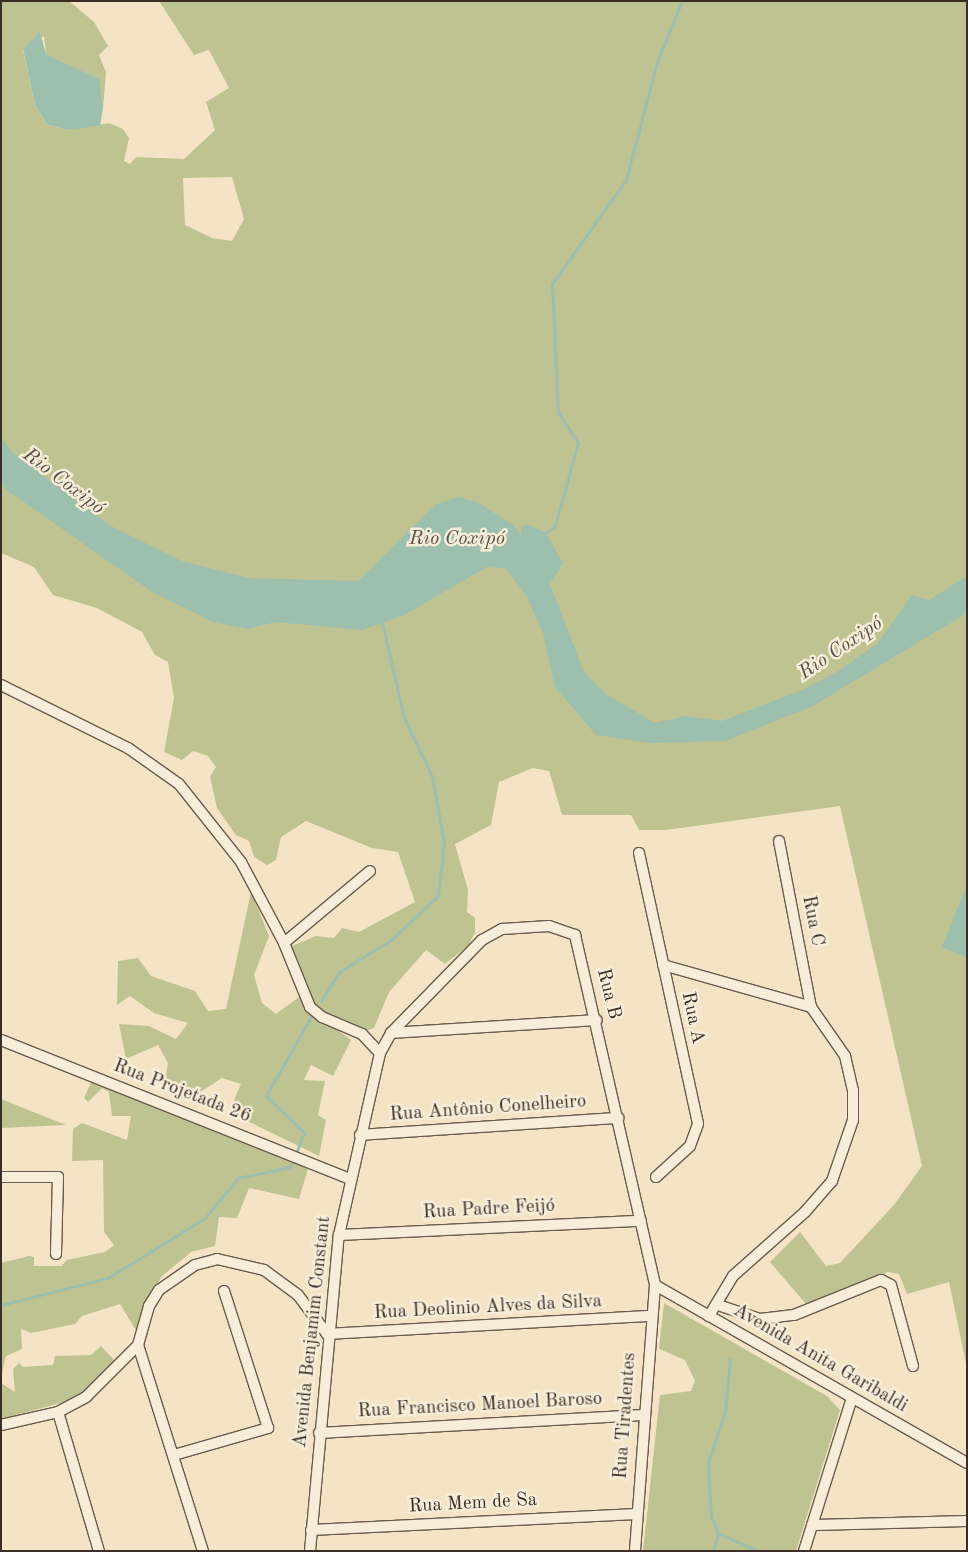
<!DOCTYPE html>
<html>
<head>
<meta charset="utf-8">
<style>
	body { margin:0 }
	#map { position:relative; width:968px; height:1552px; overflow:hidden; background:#f4e4c5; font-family:"Old Standard TT",serif }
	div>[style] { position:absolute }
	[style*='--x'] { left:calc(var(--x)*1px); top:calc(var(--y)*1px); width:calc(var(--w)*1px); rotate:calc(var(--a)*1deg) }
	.green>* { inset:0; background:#bfc392 }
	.water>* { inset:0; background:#9dbfae }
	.stream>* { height:2.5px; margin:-1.25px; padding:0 1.25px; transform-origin:1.25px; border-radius:1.25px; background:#9dbfae }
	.roads { filter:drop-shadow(1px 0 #695c4e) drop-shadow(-1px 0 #695c4e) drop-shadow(0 1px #695c4e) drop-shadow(0 -1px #695c4e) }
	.street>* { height:10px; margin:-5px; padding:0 5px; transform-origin:5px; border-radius:5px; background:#f8edd9 }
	span { translate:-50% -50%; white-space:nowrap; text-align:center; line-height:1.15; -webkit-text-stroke:5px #f8edd9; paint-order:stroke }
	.street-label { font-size:19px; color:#3b2e27 }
	.water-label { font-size:20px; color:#545249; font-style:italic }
	.frame { position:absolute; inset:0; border:2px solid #3b2e27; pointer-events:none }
</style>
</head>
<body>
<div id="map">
	<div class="green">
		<div style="clip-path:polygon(evenodd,1px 1px,69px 1px,94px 22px,108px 46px,99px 55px,106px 72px,103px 109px,98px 79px,46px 54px,44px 36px,23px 50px,35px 105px,48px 125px,68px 130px,109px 123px,123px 129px,129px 138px,124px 161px,130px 164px,136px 157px,184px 159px,215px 130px,206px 102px,229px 88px,209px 50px,194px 55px,159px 1px,967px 1px,967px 1368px,949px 1282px,907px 1294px,899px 1274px,888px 1272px,806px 1304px,770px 1262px,800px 1232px,826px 1266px,840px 1263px,893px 1206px,922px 1166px,840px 806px,666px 830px,639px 830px,631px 815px,562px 815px,549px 771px,533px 768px,499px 782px,491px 825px,455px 844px,468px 890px,467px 912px,475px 918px,475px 932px,469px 945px,445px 964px,426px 950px,389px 992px,374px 1028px,363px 1032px,325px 1021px,351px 1040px,333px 1076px,311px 1065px,304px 1080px,325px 1081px,318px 1115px,326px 1120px,319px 1156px,241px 1118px,234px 1100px,241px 1084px,222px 1078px,188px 1100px,164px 1088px,168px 1063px,158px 1045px,126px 1059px,119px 1024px,149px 1026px,176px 1039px,188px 1023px,154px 1013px,130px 996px,117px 1005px,118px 961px,138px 958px,151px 976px,195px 991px,208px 1011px,226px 1009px,251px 892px,269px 936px,254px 975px,262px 1003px,276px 1014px,302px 995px,319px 1015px,305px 992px,292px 946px,316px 936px,334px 938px,342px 928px,359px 932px,415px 902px,398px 852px,372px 848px,306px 821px,281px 837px,276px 860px,267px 865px,254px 857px,249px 841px,236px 835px,217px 808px,210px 777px,216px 767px,208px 756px,193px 751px,182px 760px,164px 752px,174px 698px,168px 662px,155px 655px,142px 632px,97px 608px,53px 595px,34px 567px,1px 553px,1px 1px,232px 177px,244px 219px,232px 241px,212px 238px,185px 225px,183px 178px,232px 177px)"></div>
		<div style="clip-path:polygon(93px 1078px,310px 1162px,299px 1199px,249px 1188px,237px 1218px,219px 1217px,215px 1246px,191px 1252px,161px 1277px,137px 1332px,120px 1304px,82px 1316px,75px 1324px,31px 1333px,21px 1329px,22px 1349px,6px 1356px,1px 1378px,1px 1263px,29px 1256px,34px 1257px,34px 1266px,61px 1266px,67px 1260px,105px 1252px,114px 1245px,104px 1232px,103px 1160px,72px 1161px,73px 1129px,82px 1123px,127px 1140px,131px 1116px,112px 1116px,109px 1092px,102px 1088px,88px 1102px,84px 1098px)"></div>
		<div style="clip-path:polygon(1px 1099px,66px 1125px,1px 1128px)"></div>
		<div style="clip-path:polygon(664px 1303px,827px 1396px,840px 1410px,796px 1551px,643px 1551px,660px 1395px,691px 1391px,695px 1381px,685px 1360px,659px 1349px)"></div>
		<div style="clip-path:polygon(101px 1346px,115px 1361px,91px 1389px,75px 1399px,1px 1419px,1px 1383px,15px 1392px,13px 1369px,19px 1363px,23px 1367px,53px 1365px,55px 1356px,91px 1355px)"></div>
	</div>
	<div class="water">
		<div style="clip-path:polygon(40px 32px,46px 54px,99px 79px,103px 109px,100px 126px,68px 130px,48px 125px,35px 105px,23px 49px)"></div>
		<div style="clip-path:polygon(1px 437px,12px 452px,109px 525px,182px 561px,248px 578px,358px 581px,436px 504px,459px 497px,477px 502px,513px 525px,521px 535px,521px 526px,529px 525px,546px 533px,563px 563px,550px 584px,584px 672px,607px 695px,655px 723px,685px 716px,722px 721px,802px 690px,840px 670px,878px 643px,912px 595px,929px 600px,967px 576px,967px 613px,811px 707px,725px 741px,651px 743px,596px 735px,555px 687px,543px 633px,526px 595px,505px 568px,487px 567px,404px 615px,362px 630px,275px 622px,247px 629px,213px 622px,152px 592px,7px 490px,1px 484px)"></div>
		<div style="clip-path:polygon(967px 884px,967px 957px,942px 947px)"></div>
	</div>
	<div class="stream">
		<div style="--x:544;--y:534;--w:14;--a:-36"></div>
		<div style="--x:555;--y:526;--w:86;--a:-74.5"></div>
		<div style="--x:578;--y:443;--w:37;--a:-123"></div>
		<div style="--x:558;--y:412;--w:128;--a:-92.7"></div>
		<div style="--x:552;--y:284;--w:128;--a:-54.6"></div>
		<div style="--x:626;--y:180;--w:122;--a:-75.3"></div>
		<div style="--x:657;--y:62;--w:66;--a:-67.7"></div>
		<div style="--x:321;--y:1001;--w:34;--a:-58"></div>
		<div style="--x:339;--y:972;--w:61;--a:-31.6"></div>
		<div style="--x:391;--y:940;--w:64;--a:-43.1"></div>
		<div style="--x:438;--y:896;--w:53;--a:-83.5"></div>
		<div style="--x:444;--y:843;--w:67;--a:-100.3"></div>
		<div style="--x:432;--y:777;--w:65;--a:-115.4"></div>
		<div style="--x:404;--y:718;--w:103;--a:-103"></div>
		<div style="--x:296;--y:1153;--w:22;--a:-68"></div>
		<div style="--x:304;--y:1133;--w:53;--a:-135.8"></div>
		<div style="--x:266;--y:1096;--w:97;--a:-60.3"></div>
		<div style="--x:1;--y:1305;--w:110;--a:-14.2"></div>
		<div style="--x:108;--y:1278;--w:114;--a:-31.7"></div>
		<div style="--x:205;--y:1218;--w:52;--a:-50.5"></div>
		<div style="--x:238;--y:1178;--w:53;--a:-11.9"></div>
		<div style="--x:290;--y:1167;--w:10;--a:-66"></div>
		<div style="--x:718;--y:1533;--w:44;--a:24.2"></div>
		<div style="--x:713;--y:1551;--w:19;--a:-74"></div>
		<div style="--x:718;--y:1533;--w:17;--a:-114"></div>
		<div style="--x:711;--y:1517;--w:53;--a:-93.2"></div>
		<div style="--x:708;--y:1464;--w:55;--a:-71.9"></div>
		<div style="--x:725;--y:1412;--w:53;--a:-84.6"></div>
	</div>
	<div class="roads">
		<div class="street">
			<div style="--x:1;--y:685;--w:142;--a:26.4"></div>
			<div style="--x:128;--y:748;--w:62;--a:35.2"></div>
			<div style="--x:179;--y:784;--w:100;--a:51.5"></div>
			<div style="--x:241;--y:862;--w:92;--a:62"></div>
			<div style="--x:284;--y:943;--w:69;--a:67.9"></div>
			<div style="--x:310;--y:1007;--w:16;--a:40"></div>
			<div style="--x:322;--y:1017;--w:43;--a:23"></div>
			<div style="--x:362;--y:1034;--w:26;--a:47"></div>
			<div style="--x:779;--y:841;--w:169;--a:79.1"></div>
			<div style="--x:639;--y:853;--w:277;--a:77.7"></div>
			<div style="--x:698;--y:1124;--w:23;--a:110"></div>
			<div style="--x:690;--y:1146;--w:46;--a:137.6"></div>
			<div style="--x:284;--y:943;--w:112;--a:-39.9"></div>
			<div style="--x:663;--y:965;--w:154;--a:15.8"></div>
			<div style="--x:811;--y:1007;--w:60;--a:55.2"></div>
			<div style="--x:845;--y:1056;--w:35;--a:77"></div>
			<div style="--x:853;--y:1090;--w:30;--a:90"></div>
			<div style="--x:853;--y:1120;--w:65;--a:109"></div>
			<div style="--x:832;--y:1181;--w:41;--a:131.1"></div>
			<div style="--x:805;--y:1212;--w:96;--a:138.4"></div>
			<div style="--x:733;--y:1276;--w:47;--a:121"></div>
			<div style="--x:391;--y:1033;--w:206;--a:-3.6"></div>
			<div style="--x:1;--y:1040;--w:376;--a:21.7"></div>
			<div style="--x:360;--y:1135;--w:259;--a:-3.8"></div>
			<div style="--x:1;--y:1177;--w:57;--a:0"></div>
			<div style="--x:58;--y:1177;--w:77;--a:91.5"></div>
			<div style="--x:339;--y:1235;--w:302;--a:-2.7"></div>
			<div style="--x:655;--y:1285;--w:359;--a:29.7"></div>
			<div style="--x:718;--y:1305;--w:44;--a:18.4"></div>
			<div style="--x:760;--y:1319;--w:34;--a:-7"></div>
			<div style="--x:794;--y:1315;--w:94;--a:-21.9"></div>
			<div style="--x:881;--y:1280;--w:11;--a:27"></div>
			<div style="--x:891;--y:1285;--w:84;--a:74.8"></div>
			<div style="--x:327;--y:1334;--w:325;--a:-3.2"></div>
			<div style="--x:138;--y:1345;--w:216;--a:72.5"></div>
			<div style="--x:58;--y:1412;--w:145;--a:73.6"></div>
			<div style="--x:1;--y:1425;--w:58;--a:-12.8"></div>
			<div style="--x:58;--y:1412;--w:32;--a:-28"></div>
			<div style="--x:86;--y:1397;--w:74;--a:-45"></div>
			<div style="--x:138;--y:1345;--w:41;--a:-74.2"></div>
			<div style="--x:149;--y:1306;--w:19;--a:-58"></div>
			<div style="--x:159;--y:1290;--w:44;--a:-34.8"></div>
			<div style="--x:195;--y:1265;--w:23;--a:-15"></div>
			<div style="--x:217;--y:1259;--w:48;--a:13.2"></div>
			<div style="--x:264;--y:1270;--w:42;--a:36.3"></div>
			<div style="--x:298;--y:1295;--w:49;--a:53.4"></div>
			<div style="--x:319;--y:1433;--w:324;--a:-3.2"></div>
			<div style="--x:174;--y:1455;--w:98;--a:-16"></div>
			<div style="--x:268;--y:1428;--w:144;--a:-107.8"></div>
			<div style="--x:812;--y:1525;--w:155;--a:-1.5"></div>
			<div style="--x:311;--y:1530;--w:326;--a:-2.8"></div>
			<div style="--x:310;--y:1551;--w:317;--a:-84.8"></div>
			<div style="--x:339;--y:1235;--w:187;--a:-77.3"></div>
			<div style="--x:380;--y:1053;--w:23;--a:-61"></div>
			<div style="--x:391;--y:1033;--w:130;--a:-45.6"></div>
			<div style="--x:482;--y:940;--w:23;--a:-29"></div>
			<div style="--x:502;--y:929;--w:47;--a:-3.7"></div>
			<div style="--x:549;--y:926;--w:28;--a:19"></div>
			<div style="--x:575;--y:935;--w:359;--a:77.1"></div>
			<div style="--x:655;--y:1285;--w:267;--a:94.3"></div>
			<div style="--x:804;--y:1551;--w:160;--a:-72.6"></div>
		</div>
	</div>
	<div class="street-label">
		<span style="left:812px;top:921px;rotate:79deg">Rua C</span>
		<span style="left:608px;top:994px;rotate:76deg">Rua B</span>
		<span style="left:692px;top:1018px;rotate:78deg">Rua A</span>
		<span style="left:182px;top:1092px;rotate:21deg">Rua Projetada 26</span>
		<span style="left:488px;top:1109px;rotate:-4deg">Rua Antônio Conelheiro</span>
		<span style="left:489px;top:1210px;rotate:-3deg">Rua Padre Feijó</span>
		<span style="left:488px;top:1308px;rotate:-3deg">Rua Deolinio Alves da Silva</span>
		<span style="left:313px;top:1332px;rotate:-84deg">Avenida Benjamim Constant</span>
		<span style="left:820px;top:1359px;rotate:30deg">Avenida Anita Garibaldi</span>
		<span style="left:480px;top:1406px;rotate:-3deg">Rua Francisco Manoel Baroso</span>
		<span style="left:626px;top:1416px;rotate:-86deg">Rua Tiradentes</span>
		<span style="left:473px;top:1504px;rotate:-3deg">Rua Mem de Sa</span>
	</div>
	<div class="water-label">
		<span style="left:63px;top:482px;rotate:37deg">Rio Coxipó</span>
		<span style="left:457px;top:539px">Rio Coxipó</span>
		<span style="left:841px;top:649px;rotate:-34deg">Rio Coxipó</span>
	</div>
	<div class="frame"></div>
</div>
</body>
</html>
